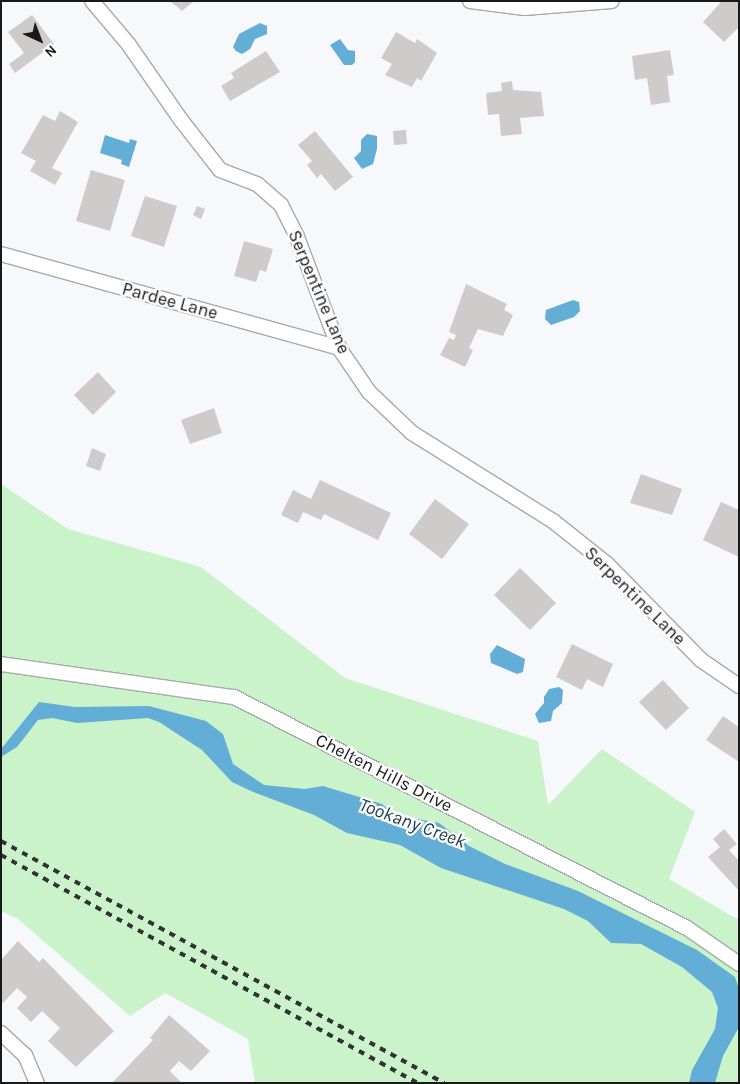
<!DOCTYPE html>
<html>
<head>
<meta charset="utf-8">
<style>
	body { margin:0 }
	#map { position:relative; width:740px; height:1084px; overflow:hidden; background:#f7f8fb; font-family:Karla,sans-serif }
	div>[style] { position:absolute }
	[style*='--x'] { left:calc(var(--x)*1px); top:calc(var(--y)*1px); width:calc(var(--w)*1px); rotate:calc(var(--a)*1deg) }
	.green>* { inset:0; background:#caf3ca }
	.water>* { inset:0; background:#62aed6 }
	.building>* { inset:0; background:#d0cbcb }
	.roads { filter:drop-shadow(1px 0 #a8a9ac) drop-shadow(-1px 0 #a8a9ac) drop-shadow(0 1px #a8a9ac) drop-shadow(0 -1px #a8a9ac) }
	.minor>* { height:14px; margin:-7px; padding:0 7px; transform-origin:7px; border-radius:7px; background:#fff }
	.rail>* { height:4px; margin-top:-2px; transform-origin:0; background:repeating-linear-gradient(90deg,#333334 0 6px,transparent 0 12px) }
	span { translate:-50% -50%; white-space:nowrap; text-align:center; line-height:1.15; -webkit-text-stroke:4.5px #fff; paint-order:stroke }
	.street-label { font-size:18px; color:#19191a }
	.water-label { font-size:19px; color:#193b4d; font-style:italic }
	.frame { position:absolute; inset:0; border:2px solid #19191a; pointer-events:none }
	.north { position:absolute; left:15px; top:15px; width:50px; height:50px; -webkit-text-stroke:4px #fff; paint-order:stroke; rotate:137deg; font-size:14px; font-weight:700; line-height:20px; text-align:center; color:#19191a }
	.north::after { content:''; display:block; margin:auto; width:18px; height:22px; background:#19191a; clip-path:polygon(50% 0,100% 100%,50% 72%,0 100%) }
</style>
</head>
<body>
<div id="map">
	<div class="green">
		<div style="clip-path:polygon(1px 484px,68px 529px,201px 567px,345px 678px,538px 741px,548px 805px,602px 749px,695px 812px,669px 879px,737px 919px,739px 917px,739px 1083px,255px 1083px,248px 1039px,165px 993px,130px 1016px,18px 919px,1px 911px)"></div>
	</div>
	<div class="water">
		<div style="clip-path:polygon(260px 23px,267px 26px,267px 34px,255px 39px,250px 49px,242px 54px,236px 51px,233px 47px,239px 34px)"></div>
		<div style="clip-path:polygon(340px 39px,348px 50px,355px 51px,355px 62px,352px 65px,344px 65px,330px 45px)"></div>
		<div style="clip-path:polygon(367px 134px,377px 136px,377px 149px,373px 164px,362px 169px,354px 158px,361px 151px,361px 140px)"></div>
		<div style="clip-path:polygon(105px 135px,129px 143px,130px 139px,137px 141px,129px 167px,121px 164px,122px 160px,100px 153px)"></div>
		<div style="clip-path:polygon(573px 300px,579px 302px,580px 311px,574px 317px,551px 325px,545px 319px,546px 310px)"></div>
		<div style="clip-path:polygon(497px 645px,525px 659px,523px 672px,517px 674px,491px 663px,490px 654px)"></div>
		<div style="clip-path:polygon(559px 687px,563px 690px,562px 703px,553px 711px,551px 721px,539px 723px,535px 714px,544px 703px,544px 697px,549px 689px)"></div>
		<div style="clip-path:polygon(39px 702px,75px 707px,149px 706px,206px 721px,223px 734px,233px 764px,264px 785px,305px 789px,323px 786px,382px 804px,395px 815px,439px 823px,469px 846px,505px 864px,578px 891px,697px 950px,735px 977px,739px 989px,739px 1027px,723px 1056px,715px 1083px,689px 1083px,692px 1070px,715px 1029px,718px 1008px,712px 992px,682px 967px,641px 944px,611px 943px,588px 921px,564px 909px,441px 868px,400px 845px,347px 833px,314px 815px,251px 791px,232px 782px,202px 750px,159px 722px,148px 718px,77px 723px,52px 718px,38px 720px,17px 747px,1px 757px,1px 749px)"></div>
	</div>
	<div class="building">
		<div style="clip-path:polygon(170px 1px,194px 1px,182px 11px)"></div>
		<div style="clip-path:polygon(722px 1px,739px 1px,739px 27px,724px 42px,703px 22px)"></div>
		<div style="clip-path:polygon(32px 15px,54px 44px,15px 73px,9px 64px,24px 53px,8px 32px)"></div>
		<div style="clip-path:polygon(396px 32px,415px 43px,417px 39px,437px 53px,421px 81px,417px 78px,412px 87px,385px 75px,392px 64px,381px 58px)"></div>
		<div style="clip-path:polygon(670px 50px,674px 75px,667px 76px,670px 102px,651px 105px,647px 78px,635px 80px,632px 56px)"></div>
		<div style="clip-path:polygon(266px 51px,280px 72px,230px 101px,221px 86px,234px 78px,231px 73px)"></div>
		<div style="clip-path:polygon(512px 81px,513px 90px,541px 92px,544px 116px,520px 118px,522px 134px,501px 136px,499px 114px,488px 115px,486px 93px,502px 91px,501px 83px)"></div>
		<div style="clip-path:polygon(60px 111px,78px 122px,52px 168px,62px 173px,55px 185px,30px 171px,36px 161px,21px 153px,43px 115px,55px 121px)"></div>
		<div style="clip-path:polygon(406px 130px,407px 144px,394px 145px,393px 131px)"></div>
		<div style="clip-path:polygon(315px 131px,353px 177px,335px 191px,321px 174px,317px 178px,307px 165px,312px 161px,298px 145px)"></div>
		<div style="clip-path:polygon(91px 170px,125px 180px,110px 231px,76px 221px)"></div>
		<div style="clip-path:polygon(145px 196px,177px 206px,164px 247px,131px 236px)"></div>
		<div style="clip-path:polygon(197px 206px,205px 209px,201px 219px,193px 215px)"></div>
		<div style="clip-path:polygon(244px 241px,273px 249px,266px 272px,260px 270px,256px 282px,234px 276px)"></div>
		<div style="clip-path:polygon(466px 284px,507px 304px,504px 310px,513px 315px,503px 336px,478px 329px,469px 348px,473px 350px,465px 367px,440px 355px,449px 338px,454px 340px,456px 335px,449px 332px)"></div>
		<div style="clip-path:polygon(98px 372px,116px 392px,93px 415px,74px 395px)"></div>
		<div style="clip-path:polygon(214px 408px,222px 433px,190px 444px,181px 420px)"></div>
		<div style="clip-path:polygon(92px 448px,106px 454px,100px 471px,86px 466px)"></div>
		<div style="clip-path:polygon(641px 474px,682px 489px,672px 515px,630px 503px)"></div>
		<div style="clip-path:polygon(320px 480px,391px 513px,378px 540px,324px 514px,321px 520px,303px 512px,298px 523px,281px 515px,293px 490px,311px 499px)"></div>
		<div style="clip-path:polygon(435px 499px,469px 524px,442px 559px,409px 534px)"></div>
		<div style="clip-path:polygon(721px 502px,739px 510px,739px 557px,703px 540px)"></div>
		<div style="clip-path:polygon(520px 568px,556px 603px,530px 630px,494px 595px)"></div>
		<div style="clip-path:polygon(572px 644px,613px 664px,603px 687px,587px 679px,582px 690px,556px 677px)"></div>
		<div style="clip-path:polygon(663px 680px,689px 708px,666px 730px,639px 702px)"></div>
		<div style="clip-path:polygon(723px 716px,739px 727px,739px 762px,706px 740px)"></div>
		<div style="clip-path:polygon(724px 829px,737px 844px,729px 850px,739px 861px,739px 891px,708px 857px,720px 847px,713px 839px)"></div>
		<div style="clip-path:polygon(18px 941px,39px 962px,43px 958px,114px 1031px,76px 1067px,48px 1041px,60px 1028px,42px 1011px,31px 1022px,17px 1008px,27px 997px,17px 988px,3px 1003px,1px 1001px,1px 960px)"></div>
		<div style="clip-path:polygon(169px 1015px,210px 1051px,191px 1071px,179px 1061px,170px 1071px,182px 1083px,112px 1083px,153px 1040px,150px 1038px)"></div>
	</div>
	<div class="roads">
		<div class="minor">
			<div style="--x:92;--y:1;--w:57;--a:49.9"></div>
			<div style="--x:129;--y:45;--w:91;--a:55.3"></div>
			<div style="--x:181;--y:120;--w:63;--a:52"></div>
			<div style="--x:220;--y:170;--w:40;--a:21"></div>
			<div style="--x:257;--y:184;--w:32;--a:41"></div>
			<div style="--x:281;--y:205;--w:36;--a:63"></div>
			<div style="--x:297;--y:237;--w:119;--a:69.3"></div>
			<div style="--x:339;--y:348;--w:53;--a:55.7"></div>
			<div style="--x:369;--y:392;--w:59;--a:43.6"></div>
			<div style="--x:412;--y:433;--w:166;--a:32"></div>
			<div style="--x:553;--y:521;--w:69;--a:38.5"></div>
			<div style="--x:607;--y:564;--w:134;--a:45.6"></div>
			<div style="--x:701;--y:660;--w:46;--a:34.4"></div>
			<div style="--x:470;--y:1;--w:55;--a:7.3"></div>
			<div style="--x:525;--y:8;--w:87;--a:-4.6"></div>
			<div style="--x:1;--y:254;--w:351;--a:15.5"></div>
			<div style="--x:1;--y:664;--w:235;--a:8.1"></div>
			<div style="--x:234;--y:697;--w:508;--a:27.02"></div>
			<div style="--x:687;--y:928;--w:63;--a:34.7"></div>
			<div style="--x:1;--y:1033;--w:33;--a:43"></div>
			<div style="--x:25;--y:1055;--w:30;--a:67"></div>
		</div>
	</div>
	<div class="rail">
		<div style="--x:1;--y:841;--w:505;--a:28.65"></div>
		<div style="--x:1;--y:855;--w:474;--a:28.7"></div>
	</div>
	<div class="street-label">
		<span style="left:319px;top:292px;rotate:67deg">Serpentine Lane</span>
		<span style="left:170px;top:301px;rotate:15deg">Pardee Lane</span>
		<span style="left:635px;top:596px;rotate:44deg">Serpentine Lane</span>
		<span style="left:384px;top:773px;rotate:27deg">Chelten Hills Drive</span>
	</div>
	<div class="water-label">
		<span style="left:412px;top:824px;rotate:20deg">Tookany Creek</span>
	</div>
	<div class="frame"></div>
	<div class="north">N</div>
</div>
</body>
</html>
